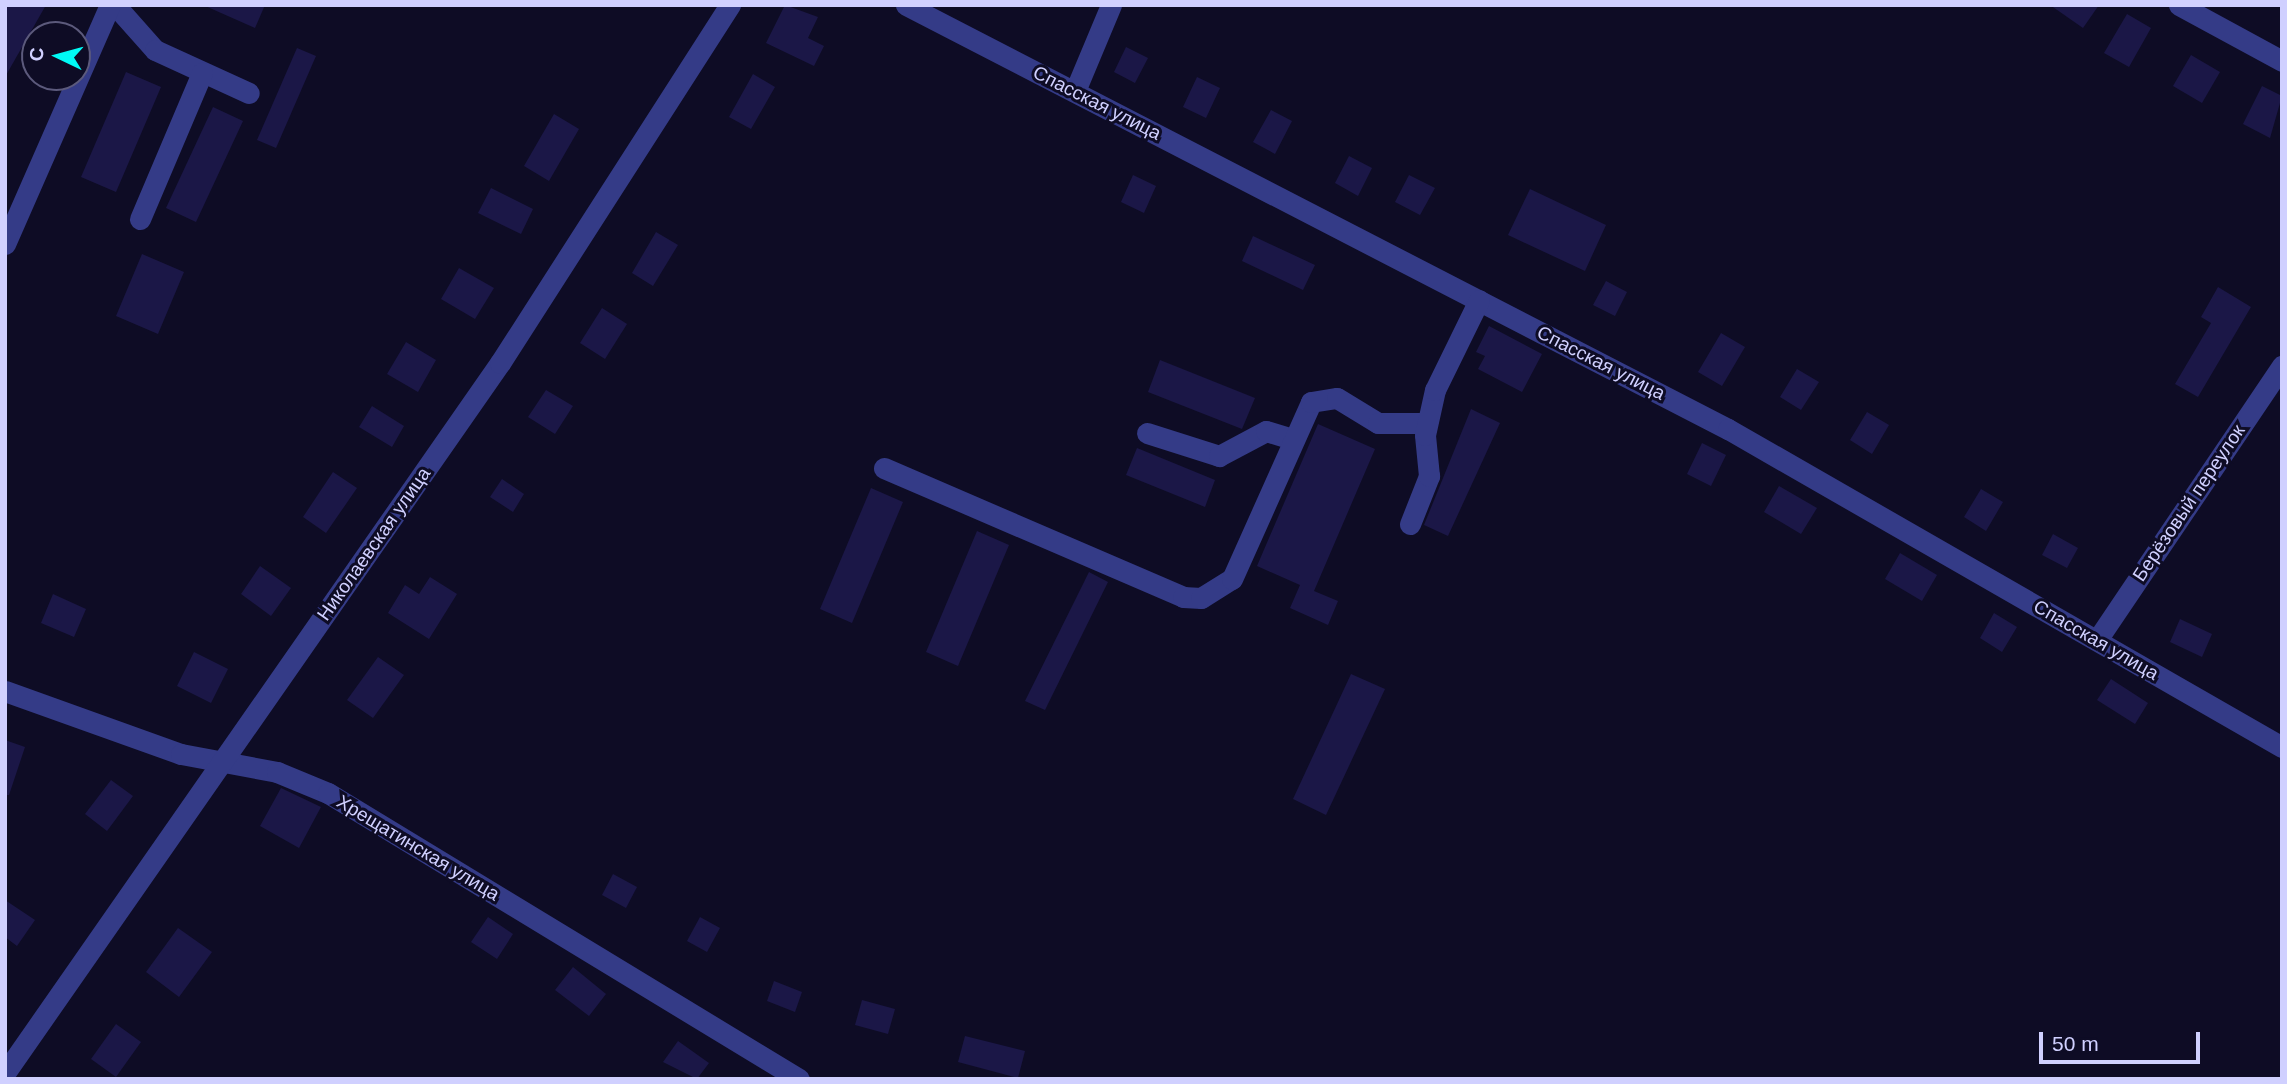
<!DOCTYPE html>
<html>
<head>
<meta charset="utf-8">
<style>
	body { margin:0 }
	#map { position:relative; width:2287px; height:1084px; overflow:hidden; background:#0e0c25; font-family:Arial,sans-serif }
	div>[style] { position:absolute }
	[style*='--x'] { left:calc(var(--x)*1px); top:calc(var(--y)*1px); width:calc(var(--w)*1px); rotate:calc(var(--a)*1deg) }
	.building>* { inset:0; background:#1b1747 }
	.minor>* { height:21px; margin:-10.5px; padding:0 10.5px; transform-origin:10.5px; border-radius:10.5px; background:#343b87 }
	span { translate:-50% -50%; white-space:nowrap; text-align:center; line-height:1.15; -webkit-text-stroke:6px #0e0c25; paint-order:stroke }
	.street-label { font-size:19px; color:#d0d0ff }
	.frame { position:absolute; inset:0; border:7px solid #d0d0ff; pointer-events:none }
	.north { position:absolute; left:21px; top:21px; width:70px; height:70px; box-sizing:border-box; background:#0e0c25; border:2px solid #5c5a7c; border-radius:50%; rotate:275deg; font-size:19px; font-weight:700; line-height:28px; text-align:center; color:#d0d0ff }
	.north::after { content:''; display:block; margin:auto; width:24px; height:32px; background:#00fbf6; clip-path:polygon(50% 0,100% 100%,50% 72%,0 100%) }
	.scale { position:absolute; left:2039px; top:1032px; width:161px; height:32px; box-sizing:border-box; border:4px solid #d0d0ff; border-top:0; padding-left:9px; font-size:21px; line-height:24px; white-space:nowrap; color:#d0d0ff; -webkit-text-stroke:5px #0e0c25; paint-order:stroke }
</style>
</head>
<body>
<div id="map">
	<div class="building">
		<div style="clip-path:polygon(5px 5px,46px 5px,5px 77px)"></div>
		<div style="clip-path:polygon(203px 5px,265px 5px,255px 28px)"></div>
		<div style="clip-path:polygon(785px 5px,818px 17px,808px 38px,824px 46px,814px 66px,766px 43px)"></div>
		<div style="clip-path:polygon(2050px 5px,2099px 5px,2083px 28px)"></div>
		<div style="clip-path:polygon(2127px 14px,2151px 28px,2129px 67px,2104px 53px)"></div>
		<div style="clip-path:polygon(1126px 47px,1148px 58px,1135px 83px,1114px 72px)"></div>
		<div style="clip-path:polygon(297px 48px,316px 56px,276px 148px,257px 140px)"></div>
		<div style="clip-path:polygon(2191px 55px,2220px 72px,2202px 103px,2173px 86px)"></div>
		<div style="clip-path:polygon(126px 72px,161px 87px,116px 192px,81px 177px)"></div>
		<div style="clip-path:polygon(753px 74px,775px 87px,751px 129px,729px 117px)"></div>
		<div style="clip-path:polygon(1197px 77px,1220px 88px,1206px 118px,1183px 107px)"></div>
		<div style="clip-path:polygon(2262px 86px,2282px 96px,2270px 138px,2243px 124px)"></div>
		<div style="clip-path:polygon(213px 107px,243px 121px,196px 222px,166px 208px)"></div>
		<div style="clip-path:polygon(1271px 110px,1292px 121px,1275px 154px,1253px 142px)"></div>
		<div style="clip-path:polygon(554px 114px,579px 129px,549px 181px,524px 166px)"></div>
		<div style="clip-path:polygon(1349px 156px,1372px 168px,1358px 196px,1335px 183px)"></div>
		<div style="clip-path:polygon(1133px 175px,1156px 186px,1144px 213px,1121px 202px)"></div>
		<div style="clip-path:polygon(1409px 175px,1435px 188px,1420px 215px,1395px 202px)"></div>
		<div style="clip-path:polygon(491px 188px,533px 209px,521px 234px,478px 213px)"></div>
		<div style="clip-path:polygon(1530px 189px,1606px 225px,1585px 271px,1508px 235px)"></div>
		<div style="clip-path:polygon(656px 232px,678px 245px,653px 286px,632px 273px)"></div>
		<div style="clip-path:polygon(1253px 236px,1315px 265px,1303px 290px,1242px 261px)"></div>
		<div style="clip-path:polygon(142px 254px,184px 272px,158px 334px,116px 316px)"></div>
		<div style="clip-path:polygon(459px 268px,494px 288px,475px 319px,441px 299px)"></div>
		<div style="clip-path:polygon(1606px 281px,1627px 292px,1615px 316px,1593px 305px)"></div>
		<div style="clip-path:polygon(2218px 287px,2251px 307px,2198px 397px,2175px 384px,2211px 323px,2201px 317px)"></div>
		<div style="clip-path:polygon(602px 308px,627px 324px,605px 359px,580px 343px)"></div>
		<div style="clip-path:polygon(1489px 326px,1542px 354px,1522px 392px,1478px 369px,1485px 356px,1476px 352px)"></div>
		<div style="clip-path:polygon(1721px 333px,1745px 347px,1722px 386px,1698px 372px)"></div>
		<div style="clip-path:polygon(406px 342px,436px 360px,418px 392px,387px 374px)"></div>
		<div style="clip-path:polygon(1160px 360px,1255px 398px,1242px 429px,1148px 392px)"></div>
		<div style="clip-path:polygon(1797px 369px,1819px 382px,1801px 410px,1780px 397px)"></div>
		<div style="clip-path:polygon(546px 390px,573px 406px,555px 434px,528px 417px)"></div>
		<div style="clip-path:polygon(372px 406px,404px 426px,392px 447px,359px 427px)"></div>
		<div style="clip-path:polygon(1471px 409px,1500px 423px,1448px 536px,1424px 525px)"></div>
		<div style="clip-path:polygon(1867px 412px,1889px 425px,1872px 454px,1850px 440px)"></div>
		<div style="clip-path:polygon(1318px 424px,1375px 449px,1314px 591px,1338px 601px,1328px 625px,1290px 608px,1300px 585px,1257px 566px)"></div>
		<div style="clip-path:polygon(1702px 443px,1726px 455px,1711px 486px,1687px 474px)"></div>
		<div style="clip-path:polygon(1137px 448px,1215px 480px,1205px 507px,1126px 475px)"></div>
		<div style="clip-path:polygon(333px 472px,357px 488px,326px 533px,303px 517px)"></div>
		<div style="clip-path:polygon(502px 479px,524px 494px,513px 512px,490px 497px)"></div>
		<div style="clip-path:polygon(1779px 486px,1817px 508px,1801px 534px,1764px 512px)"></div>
		<div style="clip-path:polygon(871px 488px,903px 502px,852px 623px,820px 609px)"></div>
		<div style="clip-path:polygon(1981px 489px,2003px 502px,1986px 531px,1964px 517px)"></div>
		<div style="clip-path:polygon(977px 531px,1009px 545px,958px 666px,926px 652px)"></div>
		<div style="clip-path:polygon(2053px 534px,2078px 548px,2067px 568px,2042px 555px)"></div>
		<div style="clip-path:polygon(1900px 553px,1937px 575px,1922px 601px,1885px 579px)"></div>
		<div style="clip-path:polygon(260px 566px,291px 588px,271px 616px,241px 594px)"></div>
		<div style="clip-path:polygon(1089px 572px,1108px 582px,1045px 710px,1025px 701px)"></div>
		<div style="clip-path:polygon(430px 577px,457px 594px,429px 639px,388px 613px,405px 585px,419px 594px)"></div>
		<div style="clip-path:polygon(53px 594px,86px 609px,74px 637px,41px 623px)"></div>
		<div style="clip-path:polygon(1994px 613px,2017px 627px,2002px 652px,1980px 638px)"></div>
		<div style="clip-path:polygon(2180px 619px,2212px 634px,2202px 657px,2170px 642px)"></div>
		<div style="clip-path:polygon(194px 652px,228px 669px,211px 703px,177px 686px)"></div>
		<div style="clip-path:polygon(378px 657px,404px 675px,373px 718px,347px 700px)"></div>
		<div style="clip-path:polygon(1351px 674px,1385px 689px,1326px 815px,1293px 799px)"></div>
		<div style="clip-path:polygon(2111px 679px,2148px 703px,2135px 724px,2097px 700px)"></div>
		<div style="clip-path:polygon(5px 740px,25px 747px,9px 795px,5px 795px)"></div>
		<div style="clip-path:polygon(111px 780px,133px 796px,107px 831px,85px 814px)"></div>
		<div style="clip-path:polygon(281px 788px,321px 807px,299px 848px,260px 826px)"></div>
		<div style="clip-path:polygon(613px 874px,637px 887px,626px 908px,602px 895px)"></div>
		<div style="clip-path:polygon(5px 900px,35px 920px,17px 946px,5px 937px)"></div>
		<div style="clip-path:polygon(488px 917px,513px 934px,497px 959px,471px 942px)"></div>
		<div style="clip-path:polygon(700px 917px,720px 928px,707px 952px,687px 941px)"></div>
		<div style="clip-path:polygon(178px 928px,212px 952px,179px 997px,146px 972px)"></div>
		<div style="clip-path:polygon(573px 967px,606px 994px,589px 1016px,555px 990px)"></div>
		<div style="clip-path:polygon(774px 981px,802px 992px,795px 1012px,767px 1001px)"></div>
		<div style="clip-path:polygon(862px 1000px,895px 1009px,888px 1034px,855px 1025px)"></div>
		<div style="clip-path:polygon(116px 1024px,141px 1042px,116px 1077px,91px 1059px)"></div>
		<div style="clip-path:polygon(965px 1036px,1025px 1051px,1018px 1078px,958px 1062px)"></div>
		<div style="clip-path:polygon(678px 1041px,709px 1063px,697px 1079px,663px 1062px)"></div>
	</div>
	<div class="minor">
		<div style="--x:115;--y:5;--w:60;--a:48.4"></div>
		<div style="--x:155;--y:50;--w:103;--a:24.6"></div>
		<div style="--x:906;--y:5;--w:925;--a:27.29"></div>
		<div style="--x:1728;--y:429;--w:639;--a:29.86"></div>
		<div style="--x:2179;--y:5;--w:117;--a:28.5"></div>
		<div style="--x:1075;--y:91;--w:93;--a:-67.3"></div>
		<div style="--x:140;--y:219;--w:159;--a:-67"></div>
		<div style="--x:5;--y:244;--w:261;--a:-66.3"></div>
		<div style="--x:1147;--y:433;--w:76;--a:17.7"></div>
		<div style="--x:1219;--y:456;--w:53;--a:-28"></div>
		<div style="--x:1266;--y:431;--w:27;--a:17"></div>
		<div style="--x:884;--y:468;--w:326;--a:23.3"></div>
		<div style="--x:1183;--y:597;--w:18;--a:3"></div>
		<div style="--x:1201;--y:598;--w:36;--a:-32"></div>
		<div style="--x:1232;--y:579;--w:194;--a:-65.9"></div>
		<div style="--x:1311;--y:402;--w:26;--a:-9"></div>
		<div style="--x:1337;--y:398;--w:48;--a:31.4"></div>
		<div style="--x:1378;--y:423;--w:48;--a:0"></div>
		<div style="--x:1410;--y:524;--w:52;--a:-68.4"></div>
		<div style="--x:1429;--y:476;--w:41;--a:-95.6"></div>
		<div style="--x:1425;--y:435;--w:46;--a:-77.5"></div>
		<div style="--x:1435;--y:390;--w:100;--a:-63.9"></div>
		<div style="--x:2097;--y:640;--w:331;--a:-56"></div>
		<div style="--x:5;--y:691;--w:187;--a:19.7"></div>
		<div style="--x:181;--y:754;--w:98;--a:10.6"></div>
		<div style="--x:277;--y:772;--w:55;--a:22.4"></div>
		<div style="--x:328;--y:793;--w:551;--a:31.27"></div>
		<div style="--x:5;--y:1073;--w:866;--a:-55.12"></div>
		<div style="--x:500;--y:363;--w:426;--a:-57.3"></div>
	</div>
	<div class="street-label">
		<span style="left:1097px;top:103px;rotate:27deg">Спасская улица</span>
		<span style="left:1601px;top:363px;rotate:27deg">Спасская улица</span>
		<span style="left:2189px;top:503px;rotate:-56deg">Берёзовый переулок</span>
		<span style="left:374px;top:544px;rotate:-55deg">Николаевская улица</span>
		<span style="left:2096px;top:640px;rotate:30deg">Спасская улица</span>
		<span style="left:418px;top:848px;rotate:31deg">Хрещатинская улица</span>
	</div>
	<div class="frame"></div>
	<div class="north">С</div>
	<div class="scale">50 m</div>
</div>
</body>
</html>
